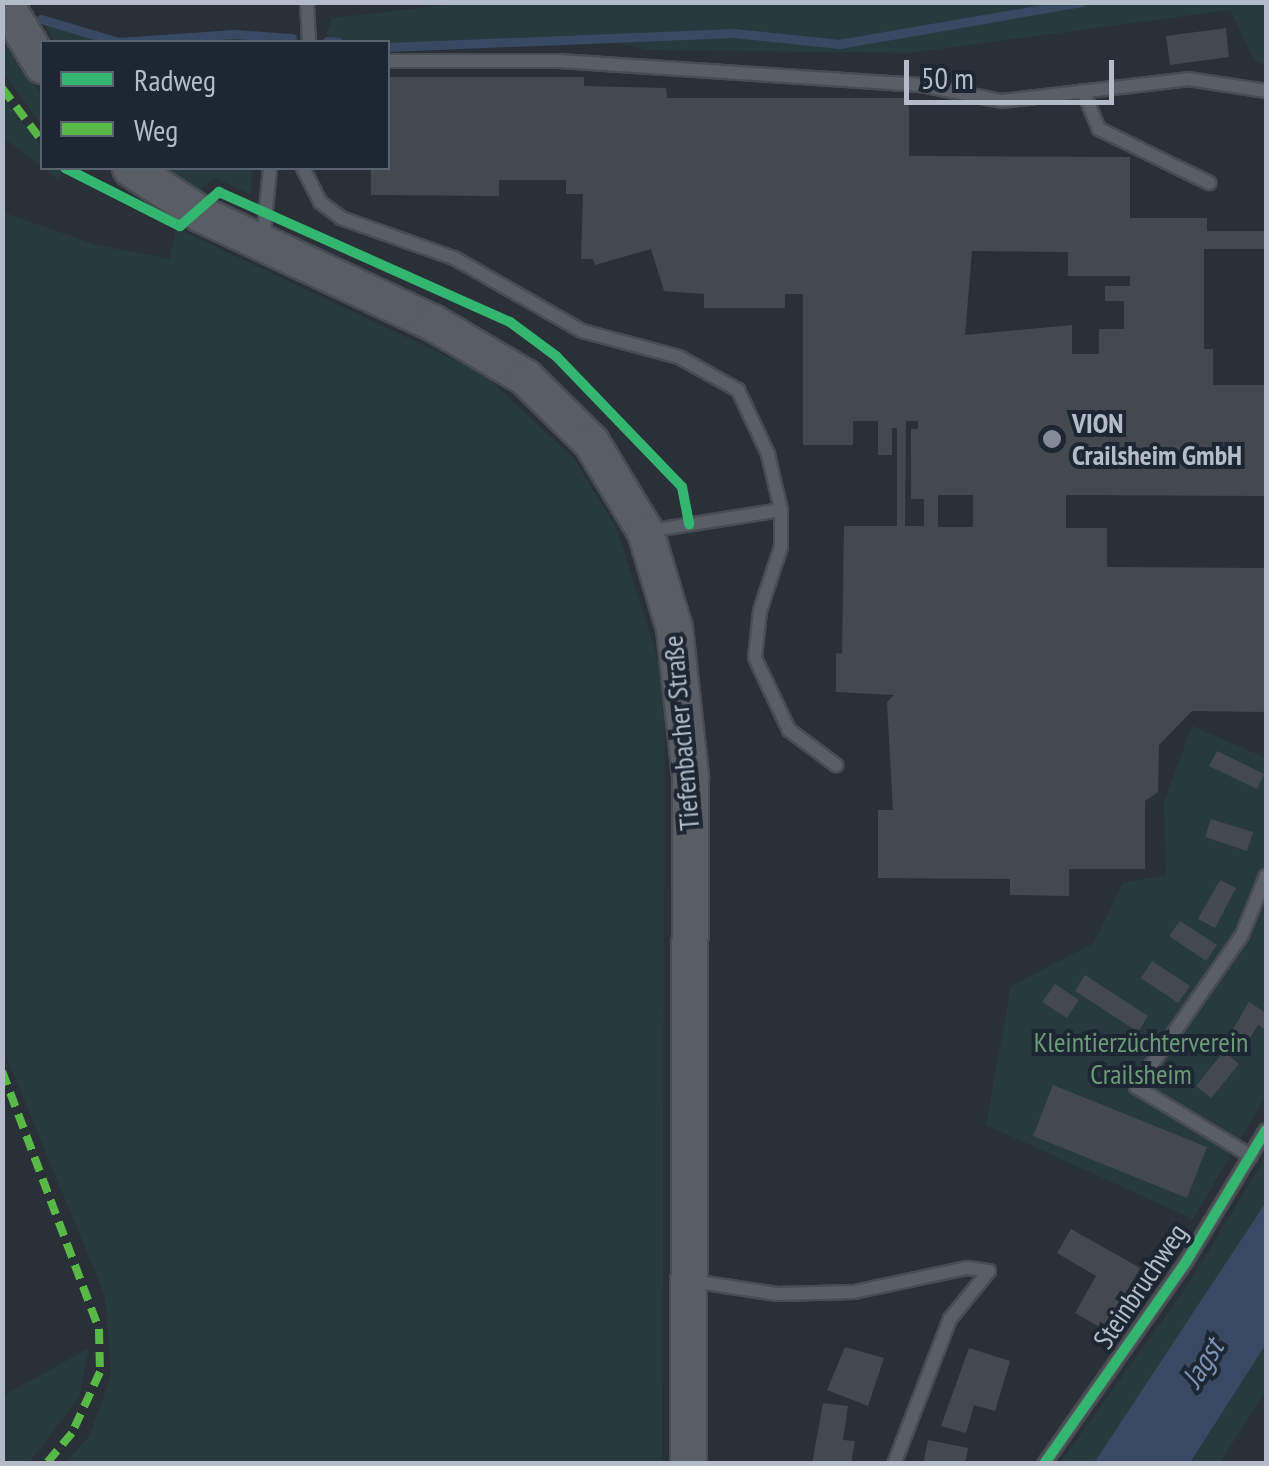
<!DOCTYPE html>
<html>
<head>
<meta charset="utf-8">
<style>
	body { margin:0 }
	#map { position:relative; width:1269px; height:1466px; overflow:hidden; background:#2a3038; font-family:"PT Sans Narrow",sans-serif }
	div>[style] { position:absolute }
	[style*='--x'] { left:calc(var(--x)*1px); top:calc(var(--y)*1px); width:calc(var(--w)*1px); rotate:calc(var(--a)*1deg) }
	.green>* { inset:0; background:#273a3e }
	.water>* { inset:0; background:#384963 }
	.stream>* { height:9px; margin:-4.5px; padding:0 4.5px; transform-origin:4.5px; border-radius:4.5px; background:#384963 }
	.building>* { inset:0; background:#444950 }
	.roads { filter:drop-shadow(2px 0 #484c53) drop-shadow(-2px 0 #484c53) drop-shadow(0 2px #484c53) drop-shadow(0 -2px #484c53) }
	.lane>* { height:12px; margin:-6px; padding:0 6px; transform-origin:6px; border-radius:6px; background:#5a5e66 }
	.secondary>* { height:35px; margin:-17.5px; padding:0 17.5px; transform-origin:17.5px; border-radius:17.5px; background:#595d64 }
	.quiet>* { height:8px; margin-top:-4px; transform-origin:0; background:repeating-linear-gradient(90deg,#58b947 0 15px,transparent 0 23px) }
	.cycleway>* { height:10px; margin:-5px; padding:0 5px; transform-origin:5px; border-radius:5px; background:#33b770 }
	.dots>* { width:28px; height:28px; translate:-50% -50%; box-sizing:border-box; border:5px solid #1d2633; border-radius:50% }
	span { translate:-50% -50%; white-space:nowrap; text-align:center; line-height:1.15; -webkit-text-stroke:8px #1d2633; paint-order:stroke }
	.poi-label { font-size:28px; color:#b4bcc9; font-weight:700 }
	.left { translate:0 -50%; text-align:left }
	.street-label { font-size:28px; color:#b4bcc9 }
	.park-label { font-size:28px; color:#6b9a76 }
	.water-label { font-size:30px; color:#7c92b1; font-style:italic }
	.frame { position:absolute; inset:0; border:5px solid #b4bcc9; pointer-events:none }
	.legend { position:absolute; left:40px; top:40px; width:350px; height:130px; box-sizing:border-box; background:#1d2633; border:2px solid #59626f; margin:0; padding:12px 18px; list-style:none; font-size:30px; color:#b4bcc9 }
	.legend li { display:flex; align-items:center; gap:20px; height:50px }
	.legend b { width:50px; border:2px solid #59626f }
	.scale { position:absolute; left:904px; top:60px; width:210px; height:45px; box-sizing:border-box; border:5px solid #b4bcc9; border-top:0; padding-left:12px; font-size:30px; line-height:35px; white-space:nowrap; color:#b4bcc9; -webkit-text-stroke:8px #1d2633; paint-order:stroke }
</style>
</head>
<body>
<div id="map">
	<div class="green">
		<div style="clip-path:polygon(464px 3px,1266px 3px,1266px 65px,1255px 61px,1230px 10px,909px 53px,648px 50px,602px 39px,388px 47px,332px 42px,327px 32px,332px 18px)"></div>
		<div style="clip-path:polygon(40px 14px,118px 38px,233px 31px,298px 35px,292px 42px,54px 42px)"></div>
		<div style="clip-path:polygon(2px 23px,42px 98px,42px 126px,3px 72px)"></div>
		<div style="clip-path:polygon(2px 97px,42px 147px,42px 168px,61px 171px,59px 180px,3px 137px)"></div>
		<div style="clip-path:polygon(165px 168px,252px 168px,251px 194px,215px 178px,198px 191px)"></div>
		<div style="clip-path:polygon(2px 212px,94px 244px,170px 259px,176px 228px,484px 374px,574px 459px,616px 527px,665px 682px,662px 1463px,65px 1463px,90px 1435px,111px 1375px,105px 1296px,3px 1049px)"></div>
		<div style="clip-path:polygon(1192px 726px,1266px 758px,1266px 1096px,1193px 1219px,986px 1125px,1011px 986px,1094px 943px,1123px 883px,1166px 875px,1164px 803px)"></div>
		<div style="clip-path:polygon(1266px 1156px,1266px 1202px,1129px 1415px,1094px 1463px,1060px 1463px,1188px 1285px)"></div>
		<div style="clip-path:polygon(1266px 1344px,1266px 1390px,1220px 1463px,1190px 1464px)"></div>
		<div style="clip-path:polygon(89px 1348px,79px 1397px,29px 1463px,3px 1463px,3px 1396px)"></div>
	</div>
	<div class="water">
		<div style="clip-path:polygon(1266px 1202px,1266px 1344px,1190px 1463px,1094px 1463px)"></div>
	</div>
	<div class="stream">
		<div style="--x:41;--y:19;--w:80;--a:16.6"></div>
		<div style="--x:118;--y:42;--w:116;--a:-3.9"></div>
		<div style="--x:234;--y:34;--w:58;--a:3.9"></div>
		<div style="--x:327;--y:41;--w:11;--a:5"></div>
		<div style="--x:388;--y:47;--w:346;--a:-2.3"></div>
		<div style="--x:734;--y:33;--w:106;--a:6"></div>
		<div style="--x:839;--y:44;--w:246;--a:-9.8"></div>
	</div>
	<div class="building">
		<div style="clip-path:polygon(1226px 28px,1229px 57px,1170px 65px,1166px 36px)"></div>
		<div style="clip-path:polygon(evenodd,388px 77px,584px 77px,584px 86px,666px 88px,667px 98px,909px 98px,909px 156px,1130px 157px,1130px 218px,1207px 218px,1207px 231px,1266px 231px,1266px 249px,1204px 249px,1204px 349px,1213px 349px,1213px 385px,1266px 385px,1266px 496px,1066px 495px,1066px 528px,1107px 528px,1107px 567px,1266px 568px,1266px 712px,1192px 711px,1159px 745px,1158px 792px,1145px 801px,1145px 869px,1069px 869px,1069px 896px,1010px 895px,1010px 879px,878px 878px,878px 810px,893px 810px,887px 702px,894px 695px,836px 692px,836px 653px,842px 654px,844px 526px,897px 526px,897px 428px,892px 428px,892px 455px,878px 455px,878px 421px,853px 421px,853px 445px,803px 445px,803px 294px,785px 294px,785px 308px,704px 308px,704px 294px,664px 291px,651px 249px,595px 265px,593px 259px,581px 259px,583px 194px,566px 194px,566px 180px,499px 180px,499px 196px,371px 195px,371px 168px,388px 168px,388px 77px,972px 251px,1068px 252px,1068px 276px,1130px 276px,1130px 286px,1105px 286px,1105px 301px,1124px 301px,1124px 329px,1099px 329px,1099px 354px,1072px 354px,1072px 325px,965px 335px,972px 251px,388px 77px,906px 421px,918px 421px,918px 429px,911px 429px,911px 499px,924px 499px,924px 526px,905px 526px,906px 421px,388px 77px,938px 495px,973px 495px,973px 527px,938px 527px,938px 495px)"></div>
		<div style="clip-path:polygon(1217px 751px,1264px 774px,1257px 789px,1209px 766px)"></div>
		<div style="clip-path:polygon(1211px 819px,1253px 832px,1247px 851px,1205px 837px)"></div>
		<div style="clip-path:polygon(1220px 880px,1236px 888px,1215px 928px,1198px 919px)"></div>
		<div style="clip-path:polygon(1180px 921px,1217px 945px,1206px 961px,1169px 936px)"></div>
		<div style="clip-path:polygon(1152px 961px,1190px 986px,1178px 1003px,1141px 978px)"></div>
		<div style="clip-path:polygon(1085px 975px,1148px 1016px,1138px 1032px,1075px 991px)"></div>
		<div style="clip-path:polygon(1055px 984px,1079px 1000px,1067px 1018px,1042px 1002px)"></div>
		<div style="clip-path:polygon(1249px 1002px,1266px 1013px,1266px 1030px,1258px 1025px,1242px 1051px,1226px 1041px)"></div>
		<div style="clip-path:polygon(1224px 1051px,1239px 1064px,1211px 1098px,1196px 1086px)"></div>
		<div style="clip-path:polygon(1053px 1085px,1207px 1147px,1187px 1198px,1033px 1136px)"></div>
		<div style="clip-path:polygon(1071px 1229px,1140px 1268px,1105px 1330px,1075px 1313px,1096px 1276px,1057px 1253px)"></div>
		<div style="clip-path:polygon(845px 1347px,884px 1358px,868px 1406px,827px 1390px)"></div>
		<div style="clip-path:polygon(969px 1348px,1010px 1361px,995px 1411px,974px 1405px,966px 1433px,941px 1426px)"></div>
		<div style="clip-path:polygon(823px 1403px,848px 1406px,843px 1440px,855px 1441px,851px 1464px,812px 1464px)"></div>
		<div style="clip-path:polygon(928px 1440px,968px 1448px,965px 1464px,923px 1464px)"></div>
	</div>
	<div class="roads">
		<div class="lane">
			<div style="--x:307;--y:2;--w:40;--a:87.1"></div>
			<div style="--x:388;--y:61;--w:171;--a:0"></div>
			<div style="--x:559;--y:61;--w:363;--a:3.8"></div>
			<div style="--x:921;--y:85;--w:83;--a:11.2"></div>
			<div style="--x:1002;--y:101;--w:187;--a:-6.7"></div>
			<div style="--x:1188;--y:79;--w:79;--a:8.7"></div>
			<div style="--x:1083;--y:91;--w:41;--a:67.2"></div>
			<div style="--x:1099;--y:129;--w:123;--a:26.1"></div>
			<div style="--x:303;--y:168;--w:38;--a:63"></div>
			<div style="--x:320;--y:202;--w:26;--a:37"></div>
			<div style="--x:341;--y:218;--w:120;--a:19.5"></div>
			<div style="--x:454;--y:258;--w:147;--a:29.7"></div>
			<div style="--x:582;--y:331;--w:100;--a:15"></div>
			<div style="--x:679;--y:357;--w:68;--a:29.2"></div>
			<div style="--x:738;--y:390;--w:71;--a:64.9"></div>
			<div style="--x:768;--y:454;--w:57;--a:76.9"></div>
			<div style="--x:781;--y:510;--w:135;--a:171"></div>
			<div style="--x:263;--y:240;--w:72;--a:-84.4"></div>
			<div style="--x:781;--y:510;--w:37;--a:90"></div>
			<div style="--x:781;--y:547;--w:67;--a:108.2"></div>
			<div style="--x:760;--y:611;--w:47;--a:96.1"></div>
			<div style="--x:755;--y:658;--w:80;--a:64.7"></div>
			<div style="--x:789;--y:730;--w:59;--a:36.7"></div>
			<div style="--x:1251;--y:1156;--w:134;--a:-149"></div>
			<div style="--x:1136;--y:1087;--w:185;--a:-55.1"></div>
			<div style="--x:1242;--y:935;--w:64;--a:-67.9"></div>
			<div style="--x:692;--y:1281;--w:86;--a:8.7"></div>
			<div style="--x:777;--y:1294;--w:77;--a:-1.5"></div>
			<div style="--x:854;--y:1292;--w:116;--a:-12"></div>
			<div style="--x:967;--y:1268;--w:22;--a:8"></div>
			<div style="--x:989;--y:1271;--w:62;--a:129.1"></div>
			<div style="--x:950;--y:1319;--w:155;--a:111.1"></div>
			<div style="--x:1044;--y:1464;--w:247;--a:-54.9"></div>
			<div style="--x:1186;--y:1262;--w:154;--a:-58.8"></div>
		</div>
		<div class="secondary">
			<div style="--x:4;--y:2;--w:74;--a:58.9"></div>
			<div style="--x:130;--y:168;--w:85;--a:32.9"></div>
			<div style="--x:201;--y:214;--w:255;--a:25.1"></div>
			<div style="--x:432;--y:322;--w:108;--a:30.6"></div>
			<div style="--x:525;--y:377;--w:93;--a:44.6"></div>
			<div style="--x:591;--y:442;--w:104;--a:58.8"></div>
			<div style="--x:645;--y:531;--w:101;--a:73.4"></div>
			<div style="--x:674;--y:628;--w:149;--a:83.8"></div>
			<div style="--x:690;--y:776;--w:688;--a:90.17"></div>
		</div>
	</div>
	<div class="quiet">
		<div style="--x:2;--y:88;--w:66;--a:53"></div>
		<div style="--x:2;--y:1071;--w:276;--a:69.4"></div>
		<div style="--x:99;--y:1329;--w:43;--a:88.7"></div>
		<div style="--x:100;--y:1372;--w:67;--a:114.7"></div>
		<div style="--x:72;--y:1433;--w:40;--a:130"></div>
	</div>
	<div class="cycleway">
		<div style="--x:65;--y:168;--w:129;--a:26.8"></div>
		<div style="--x:180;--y:226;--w:52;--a:-41.1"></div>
		<div style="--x:219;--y:192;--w:319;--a:24.1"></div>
		<div style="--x:510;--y:322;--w:57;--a:36.5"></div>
		<div style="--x:556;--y:356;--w:182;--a:46.1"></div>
		<div style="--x:682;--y:487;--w:38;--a:79"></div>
		<div style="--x:1044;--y:1464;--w:247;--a:-54.9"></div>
		<div style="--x:1186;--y:1262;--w:154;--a:-58.8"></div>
	</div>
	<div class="dots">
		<div style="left:1052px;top:439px;background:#848b96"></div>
	</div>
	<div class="poi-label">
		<span class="left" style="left:1072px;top:439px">VION<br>Crailsheim GmbH</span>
	</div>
	<div class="street-label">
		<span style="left:681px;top:733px;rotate:-95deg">Tiefenbacher Straße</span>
		<span style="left:1140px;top:1286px;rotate:-56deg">Steinbruchweg</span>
	</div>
	<div class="park-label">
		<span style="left:1141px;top:1058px">Kleintierzüchterverein<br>Crailsheim</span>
	</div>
	<div class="water-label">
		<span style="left:1202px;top:1363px;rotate:-58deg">Jagst</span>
	</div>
	<div class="frame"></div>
	<ul class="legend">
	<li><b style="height:12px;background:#33b770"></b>Radweg</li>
	<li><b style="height:12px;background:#58b947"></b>Weg</li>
	</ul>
	<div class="scale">50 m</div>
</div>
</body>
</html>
